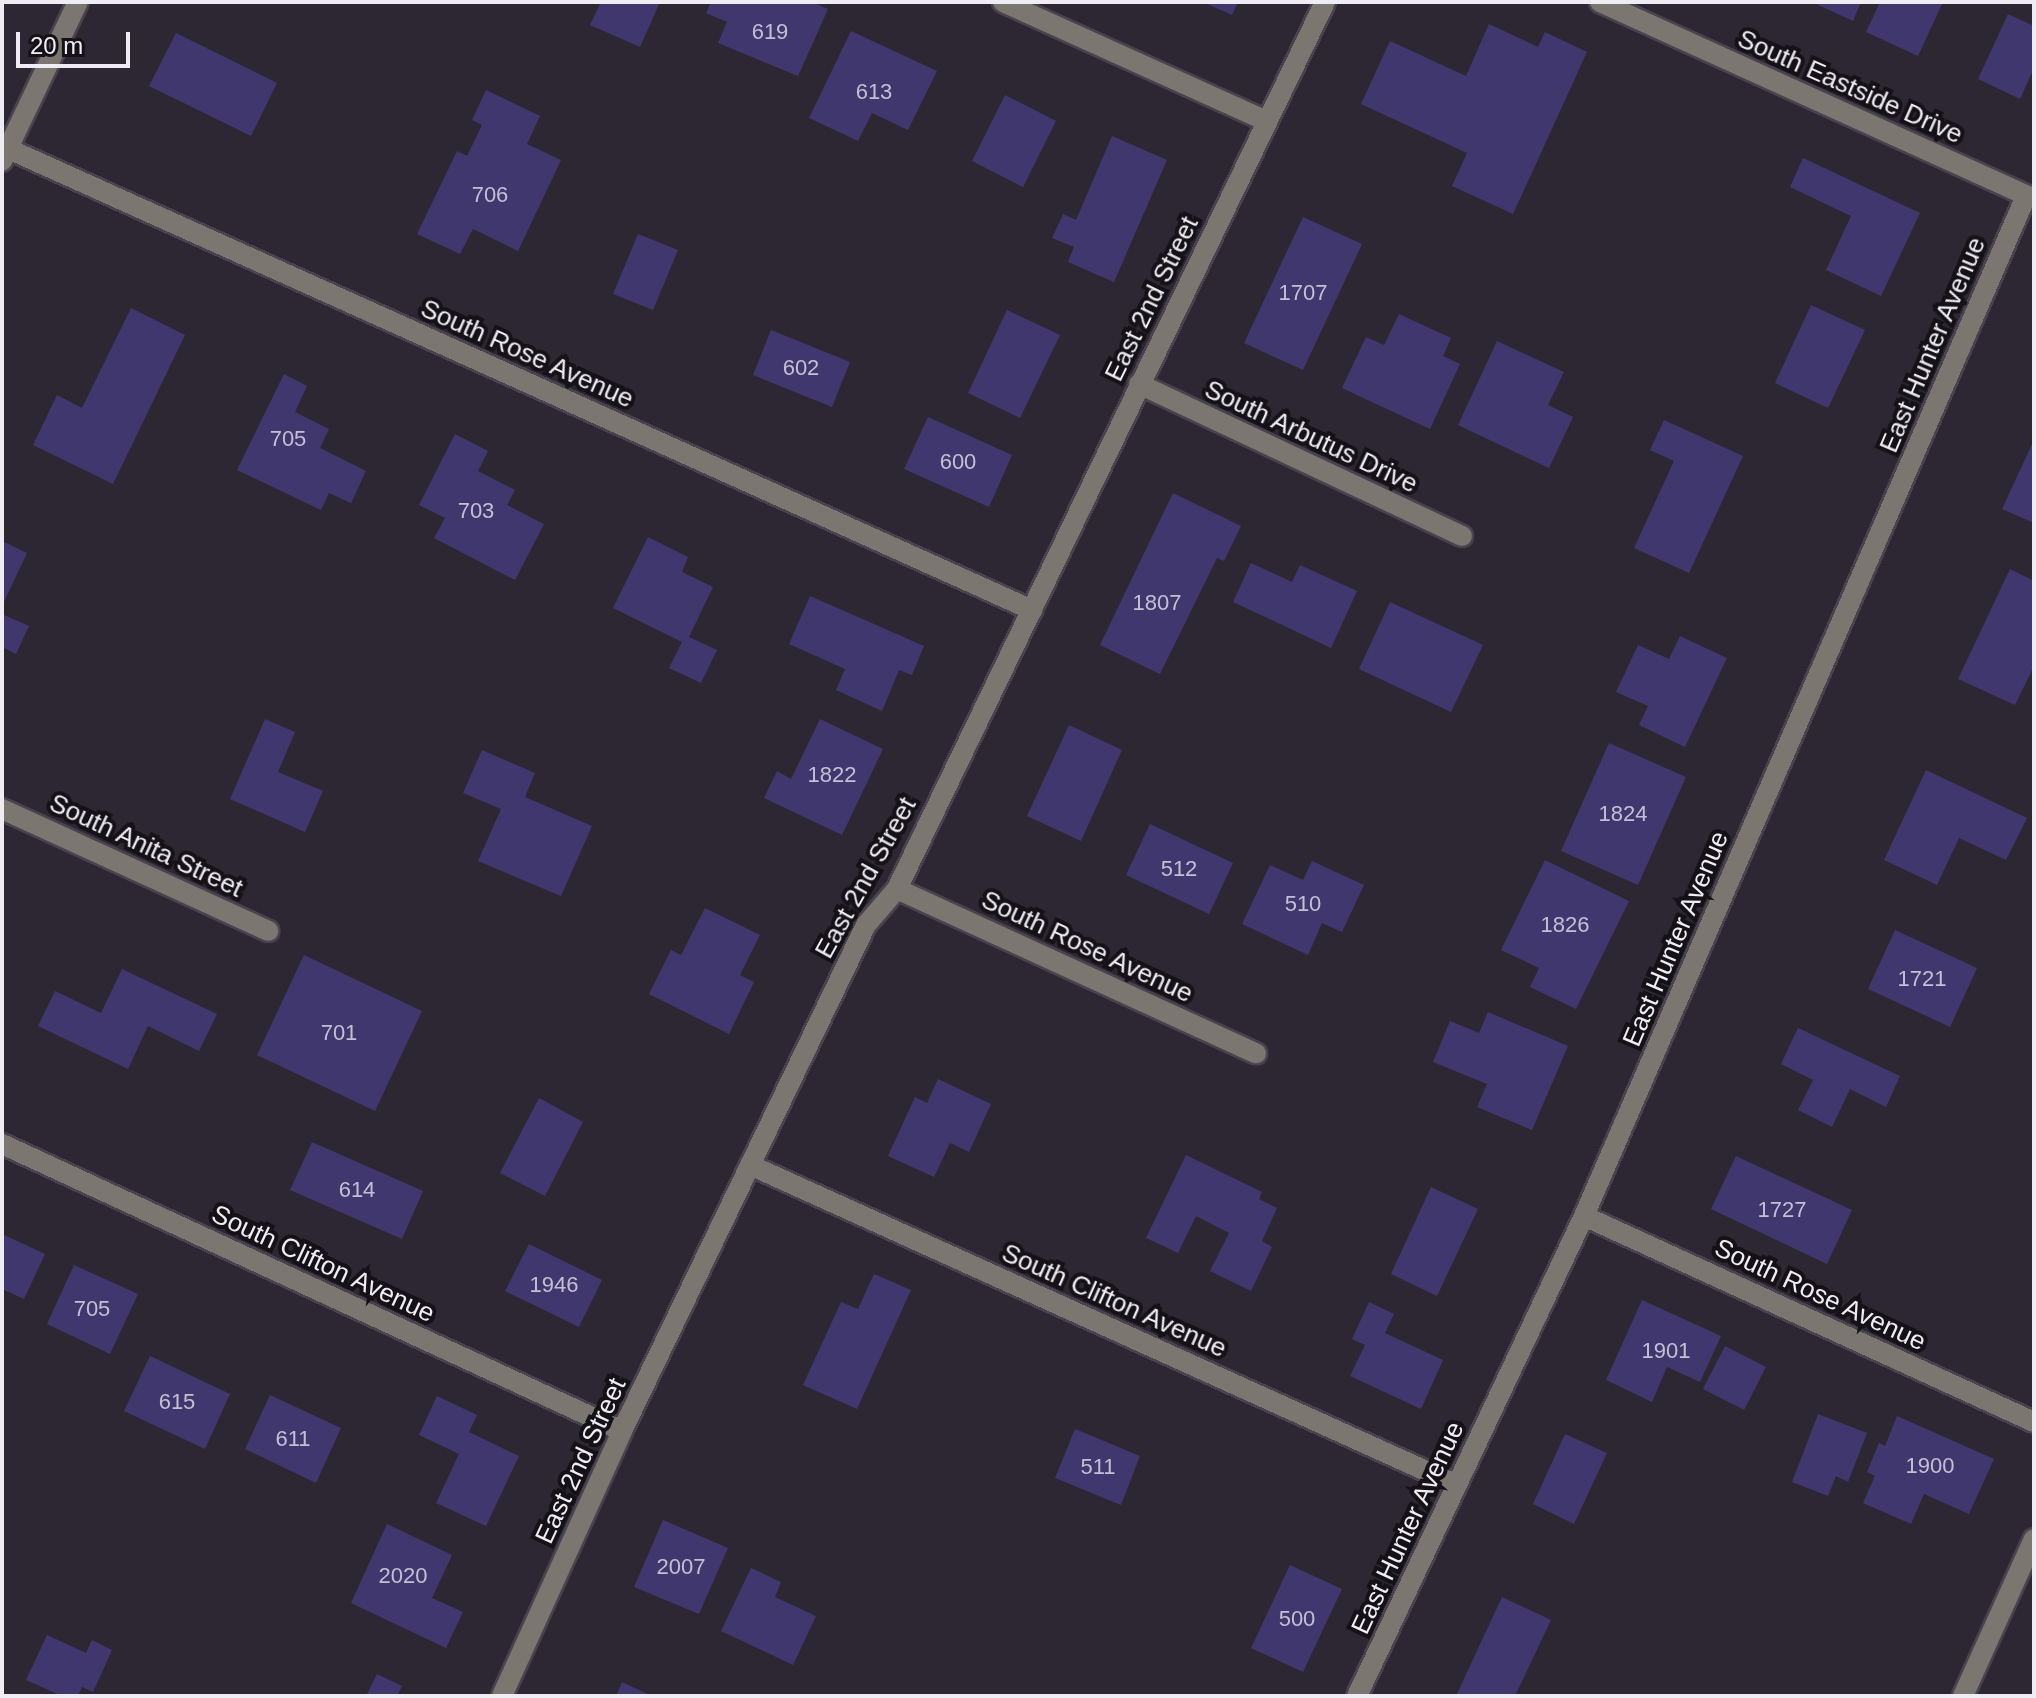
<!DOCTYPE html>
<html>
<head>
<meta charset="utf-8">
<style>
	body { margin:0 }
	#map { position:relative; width:2036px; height:1698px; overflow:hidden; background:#2d2733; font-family:Arial,sans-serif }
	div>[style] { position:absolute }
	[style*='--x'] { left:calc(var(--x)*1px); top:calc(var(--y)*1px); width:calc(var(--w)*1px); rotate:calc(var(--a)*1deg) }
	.building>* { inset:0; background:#41376f }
	.roads { filter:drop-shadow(2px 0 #48434e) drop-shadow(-2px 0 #48434e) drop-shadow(0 2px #48434e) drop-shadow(0 -2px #48434e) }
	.minor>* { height:20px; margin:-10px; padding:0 10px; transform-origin:10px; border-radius:10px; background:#7c7670 }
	span { translate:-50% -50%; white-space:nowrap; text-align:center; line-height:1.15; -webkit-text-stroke:8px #141117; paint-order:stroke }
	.number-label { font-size:22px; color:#c4bfd3 }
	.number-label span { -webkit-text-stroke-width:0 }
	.street-label { font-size:26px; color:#f0ecf4 }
	.frame { position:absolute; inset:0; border:4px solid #f0ecf4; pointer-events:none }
	.scale { position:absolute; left:16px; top:32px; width:114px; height:36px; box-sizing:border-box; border:4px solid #f0ecf4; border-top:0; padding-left:10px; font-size:24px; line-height:28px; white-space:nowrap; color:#f0ecf4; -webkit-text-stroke:6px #141117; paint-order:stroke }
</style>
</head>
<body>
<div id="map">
	<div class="building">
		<div style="clip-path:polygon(601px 2px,660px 2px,640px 47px,590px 25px)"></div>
		<div style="clip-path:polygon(711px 2px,812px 2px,828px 9px,798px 76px,718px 43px,727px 22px,706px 13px)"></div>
		<div style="clip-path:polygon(1203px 2px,1238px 2px,1232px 15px)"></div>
		<div style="clip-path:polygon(1812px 2px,1861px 2px,1853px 21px)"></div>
		<div style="clip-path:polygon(1880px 2px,1943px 2px,1918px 56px,1866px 32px)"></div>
		<div style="clip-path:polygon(2008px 14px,2034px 26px,2034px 68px,2020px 99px,1978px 79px)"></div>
		<div style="clip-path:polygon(1489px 24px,1538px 47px,1545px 32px,1587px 52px,1513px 214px,1452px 186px,1467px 153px,1361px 104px,1390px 41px,1466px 76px)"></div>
		<div style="clip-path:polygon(851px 31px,937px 71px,908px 130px,872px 113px,858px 141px,809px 118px)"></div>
		<div style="clip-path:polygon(176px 33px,277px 83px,251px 136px,149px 86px)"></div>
		<div style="clip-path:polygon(486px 90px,540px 116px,527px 144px,561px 160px,518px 251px,473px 229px,460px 254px,417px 234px,457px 151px,467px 156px,482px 125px,472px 120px)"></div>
		<div style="clip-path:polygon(1005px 95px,1056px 121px,1023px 187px,972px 161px)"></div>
		<div style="clip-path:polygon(1112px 136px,1167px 160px,1114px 282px,1068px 262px,1074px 247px,1052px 238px,1063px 214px,1076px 220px)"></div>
		<div style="clip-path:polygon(1803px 158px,1920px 213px,1881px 296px,1826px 270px,1851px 216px,1790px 187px)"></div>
		<div style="clip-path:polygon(1303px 217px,1362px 244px,1303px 370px,1244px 343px)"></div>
		<div style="clip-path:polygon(638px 234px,678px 250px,653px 310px,613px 294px)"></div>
		<div style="clip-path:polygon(1811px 305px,1865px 330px,1828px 408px,1775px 383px)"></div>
		<div style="clip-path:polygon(131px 308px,185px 335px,113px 484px,33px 445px,57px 395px,82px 408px)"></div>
		<div style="clip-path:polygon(1007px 310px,1060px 335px,1020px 418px,968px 393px)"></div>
		<div style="clip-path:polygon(1399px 314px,1451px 338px,1443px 356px,1460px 364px,1430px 429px,1342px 388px,1366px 337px,1384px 345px)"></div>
		<div style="clip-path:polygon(771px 330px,850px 362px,832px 407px,753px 375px)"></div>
		<div style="clip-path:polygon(1497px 341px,1564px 372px,1548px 405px,1573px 417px,1549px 468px,1458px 425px)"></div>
		<div style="clip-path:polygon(284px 374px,307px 386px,295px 412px,329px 429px,320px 448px,366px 471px,351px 503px,329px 493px,321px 510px,237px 470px)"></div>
		<div style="clip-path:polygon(928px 417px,1012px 455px,989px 507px,904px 469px)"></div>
		<div style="clip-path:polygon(1664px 420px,1743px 456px,1689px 573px,1634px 548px,1674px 461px,1650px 450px)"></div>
		<div style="clip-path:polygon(455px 434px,488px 451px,478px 471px,515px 490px,507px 505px,544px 524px,515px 580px,434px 538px,445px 518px,419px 505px)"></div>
		<div style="clip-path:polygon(2034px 440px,2034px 523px,2002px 509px)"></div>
		<div style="clip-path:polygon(1173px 493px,1241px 526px,1224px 561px,1217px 558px,1160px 674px,1100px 645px)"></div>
		<div style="clip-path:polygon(648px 537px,688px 557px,682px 572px,713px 587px,689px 637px,717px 650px,701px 683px,669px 668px,682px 642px,613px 608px)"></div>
		<div style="clip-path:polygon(2px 541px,27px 553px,2px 606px)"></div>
		<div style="clip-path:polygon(1251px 563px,1292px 582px,1300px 565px,1357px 591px,1331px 648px,1233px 602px)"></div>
		<div style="clip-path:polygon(2010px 569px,2034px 581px,2034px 666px,2015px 705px,1958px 679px)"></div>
		<div style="clip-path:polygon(810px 596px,924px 646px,912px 675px,899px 670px,882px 711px,836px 690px,845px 669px,789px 644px)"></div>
		<div style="clip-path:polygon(1390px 602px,1483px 645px,1451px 712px,1359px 669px)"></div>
		<div style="clip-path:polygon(2px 614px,29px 626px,16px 654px,2px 647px)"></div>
		<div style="clip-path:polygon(1680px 636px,1727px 658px,1685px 747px,1639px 725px,1648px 706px,1616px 692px,1638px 645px,1669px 659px)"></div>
		<div style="clip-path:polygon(265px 719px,295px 732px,278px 772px,323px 791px,305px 832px,230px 799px)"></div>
		<div style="clip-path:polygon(820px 719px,883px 749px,842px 835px,764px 798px,777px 771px,791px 779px)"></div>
		<div style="clip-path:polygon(1069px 725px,1122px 750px,1081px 841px,1027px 816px)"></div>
		<div style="clip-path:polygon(1609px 743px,1686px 777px,1638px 885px,1561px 851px)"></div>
		<div style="clip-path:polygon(482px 750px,535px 773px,525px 797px,592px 826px,561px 896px,478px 861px,501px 809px,463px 793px)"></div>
		<div style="clip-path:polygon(1926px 770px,2027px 818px,2006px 860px,1959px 838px,1937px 885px,1884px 860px)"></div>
		<div style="clip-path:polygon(1150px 824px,1233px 863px,1209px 914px,1126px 875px)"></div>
		<div style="clip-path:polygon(1545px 860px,1629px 901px,1576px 1009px,1530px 987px,1539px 968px,1501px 950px)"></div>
		<div style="clip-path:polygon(1312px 861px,1364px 885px,1342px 932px,1322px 923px,1308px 955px,1242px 924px,1270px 865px,1303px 880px)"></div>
		<div style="clip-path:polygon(705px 908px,760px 935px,740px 975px,754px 982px,729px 1034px,649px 994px,671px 950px,681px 955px)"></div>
		<div style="clip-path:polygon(1895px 930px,1977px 968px,1950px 1027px,1868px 989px)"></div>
		<div style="clip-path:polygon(304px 955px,422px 1011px,375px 1111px,257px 1055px)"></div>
		<div style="clip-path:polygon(122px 969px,217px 1014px,199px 1051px,148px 1026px,128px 1069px,38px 1026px,55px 991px,101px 1013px)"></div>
		<div style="clip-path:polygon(1488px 1012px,1568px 1046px,1532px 1130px,1477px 1107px,1487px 1084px,1433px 1062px,1450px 1021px,1479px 1033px)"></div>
		<div style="clip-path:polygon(1798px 1028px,1900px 1076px,1886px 1107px,1850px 1089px,1832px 1127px,1798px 1110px,1813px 1080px,1781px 1064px)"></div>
		<div style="clip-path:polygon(938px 1079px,991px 1104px,969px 1152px,950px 1143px,934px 1177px,888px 1156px,915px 1097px,927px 1103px)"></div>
		<div style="clip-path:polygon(539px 1098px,583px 1122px,545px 1196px,500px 1173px)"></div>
		<div style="clip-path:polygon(312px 1142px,423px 1191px,402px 1239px,290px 1190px)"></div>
		<div style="clip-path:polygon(1186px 1155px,1262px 1192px,1259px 1199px,1277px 1208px,1262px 1241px,1272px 1247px,1251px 1291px,1210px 1271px,1229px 1233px,1196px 1216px,1178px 1253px,1146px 1238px)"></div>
		<div style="clip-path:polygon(1736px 1156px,1852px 1210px,1827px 1264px,1711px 1209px)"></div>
		<div style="clip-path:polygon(1431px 1187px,1478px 1209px,1437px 1296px,1391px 1274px)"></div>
		<div style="clip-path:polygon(2px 1234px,45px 1254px,24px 1299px,2px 1289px)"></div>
		<div style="clip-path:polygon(529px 1244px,602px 1280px,579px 1327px,505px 1291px)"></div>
		<div style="clip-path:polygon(74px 1265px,138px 1294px,110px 1354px,47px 1324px)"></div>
		<div style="clip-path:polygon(874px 1274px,911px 1290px,857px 1409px,803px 1385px,841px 1302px,858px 1309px)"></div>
		<div style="clip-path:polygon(1642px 1300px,1721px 1336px,1700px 1382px,1667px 1367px,1652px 1402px,1606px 1380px)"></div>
		<div style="clip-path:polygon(1369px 1302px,1394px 1314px,1385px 1333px,1443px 1360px,1421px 1409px,1350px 1376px,1365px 1345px,1352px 1339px)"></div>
		<div style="clip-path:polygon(1725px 1346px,1766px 1367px,1744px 1410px,1703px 1389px)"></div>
		<div style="clip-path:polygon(150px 1356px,230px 1394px,205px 1449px,124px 1411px)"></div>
		<div style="clip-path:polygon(270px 1395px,341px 1428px,316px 1483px,245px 1449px)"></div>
		<div style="clip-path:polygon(437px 1396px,477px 1415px,469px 1432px,519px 1456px,486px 1526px,436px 1503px,459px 1454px,419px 1435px)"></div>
		<div style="clip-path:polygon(1818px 1414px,1867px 1433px,1848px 1482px,1836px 1476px,1828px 1496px,1792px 1482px)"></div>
		<div style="clip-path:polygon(1897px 1416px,1994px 1459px,1969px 1514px,1924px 1494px,1911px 1524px,1863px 1503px,1875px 1476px,1867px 1472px,1879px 1443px,1885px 1446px)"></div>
		<div style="clip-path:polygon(1075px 1429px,1140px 1456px,1121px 1505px,1055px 1478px)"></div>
		<div style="clip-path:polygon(1565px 1434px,1607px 1453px,1574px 1524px,1533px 1504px)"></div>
		<div style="clip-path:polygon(663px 1520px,728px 1548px,699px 1614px,634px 1587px)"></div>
		<div style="clip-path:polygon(387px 1524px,452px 1555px,432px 1598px,463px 1612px,446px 1648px,351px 1603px)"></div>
		<div style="clip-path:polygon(1290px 1565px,1342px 1589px,1303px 1672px,1251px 1648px)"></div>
		<div style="clip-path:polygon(751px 1568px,781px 1582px,775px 1597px,816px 1616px,793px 1665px,721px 1631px)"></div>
		<div style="clip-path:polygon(1502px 1597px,1551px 1620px,1515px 1696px,1456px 1696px)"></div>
		<div style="clip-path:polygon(47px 1635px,86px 1653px,92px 1640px,112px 1650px,93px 1692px,82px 1687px,78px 1696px,62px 1696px,26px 1680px)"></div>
		<div style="clip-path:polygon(377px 1674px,402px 1686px,397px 1696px,366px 1696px)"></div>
		<div style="clip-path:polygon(622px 1682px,652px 1696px,616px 1696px)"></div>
	</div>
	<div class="roads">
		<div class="minor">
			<div style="--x:1003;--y:2;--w:289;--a:24.3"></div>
			<div style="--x:1600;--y:2;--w:477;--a:24.4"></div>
			<div style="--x:2;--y:146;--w:1130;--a:24.25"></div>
			<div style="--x:2;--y:161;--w:176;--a:-64.5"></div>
			<div style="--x:1139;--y:384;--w:357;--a:25.2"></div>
			<div style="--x:2;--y:809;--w:293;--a:24.6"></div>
			<div style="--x:897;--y:889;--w:395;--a:24.6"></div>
			<div style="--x:2;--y:1144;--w:683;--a:24.84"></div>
			<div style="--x:750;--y:1165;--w:776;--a:24.35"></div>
			<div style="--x:1584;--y:1216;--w:495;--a:24.6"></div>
			<div style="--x:502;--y:1696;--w:291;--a:-65.6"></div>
			<div style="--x:622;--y:1431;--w:562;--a:-64.26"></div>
			<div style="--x:866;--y:925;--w:48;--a:-49.3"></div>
			<div style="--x:897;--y:889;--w:985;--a:-64.24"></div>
			<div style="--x:1357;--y:1696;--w:531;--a:-64.69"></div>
			<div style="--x:1584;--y:1216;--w:1112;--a:-66.57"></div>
			<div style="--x:1963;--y:1696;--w:172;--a:-65.7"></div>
		</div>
	</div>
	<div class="number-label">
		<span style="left:770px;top:32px">619</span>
		<span style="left:874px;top:92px">613</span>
		<span style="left:490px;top:195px">706</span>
		<span style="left:1303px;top:293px">1707</span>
		<span style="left:801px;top:368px">602</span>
		<span style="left:288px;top:439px">705</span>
		<span style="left:958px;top:462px">600</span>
		<span style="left:476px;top:511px">703</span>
		<span style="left:1157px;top:603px">1807</span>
		<span style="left:832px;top:775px">1822</span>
		<span style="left:1623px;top:814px">1824</span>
		<span style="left:1179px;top:869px">512</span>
		<span style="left:1303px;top:904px">510</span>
		<span style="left:1565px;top:925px">1826</span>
		<span style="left:1922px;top:979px">1721</span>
		<span style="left:339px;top:1033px">701</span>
		<span style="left:357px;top:1190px">614</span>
		<span style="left:1782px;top:1210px">1727</span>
		<span style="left:554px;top:1285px">1946</span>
		<span style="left:92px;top:1309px">705</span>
		<span style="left:1666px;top:1351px">1901</span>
		<span style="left:177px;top:1402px">615</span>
		<span style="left:293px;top:1439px">611</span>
		<span style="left:1930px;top:1466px">1900</span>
		<span style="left:1098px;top:1467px">511</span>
		<span style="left:681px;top:1567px">2007</span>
		<span style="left:403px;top:1576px">2020</span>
		<span style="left:1297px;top:1619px">500</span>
	</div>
	<div class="street-label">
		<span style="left:1850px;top:87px;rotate:24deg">South Eastside Drive</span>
		<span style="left:1152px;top:299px;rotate:-64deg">East 2nd Street</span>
		<span style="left:1933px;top:345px;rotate:-67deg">East Hunter Avenue</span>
		<span style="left:527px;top:354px;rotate:24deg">South Rose Avenue</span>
		<span style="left:1311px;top:437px;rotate:25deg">South Arbutus Drive</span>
		<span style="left:146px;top:846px;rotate:25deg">South Anita Street</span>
		<span style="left:866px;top:878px;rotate:-61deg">East 2nd Street</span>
		<span style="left:1676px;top:939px;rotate:-67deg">East Hunter Avenue</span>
		<span style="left:1087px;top:947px;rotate:25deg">South Rose Avenue</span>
		<span style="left:323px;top:1264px;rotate:25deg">South Clifton Avenue</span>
		<span style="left:1820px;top:1295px;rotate:25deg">South Rose Avenue</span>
		<span style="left:1114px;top:1301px;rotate:24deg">South Clifton Avenue</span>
		<span style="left:581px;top:1461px;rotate:-65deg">East 2nd Street</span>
		<span style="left:1408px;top:1528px;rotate:-65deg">East Hunter Avenue</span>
	</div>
	<div class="frame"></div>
	<div class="scale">20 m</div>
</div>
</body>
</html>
